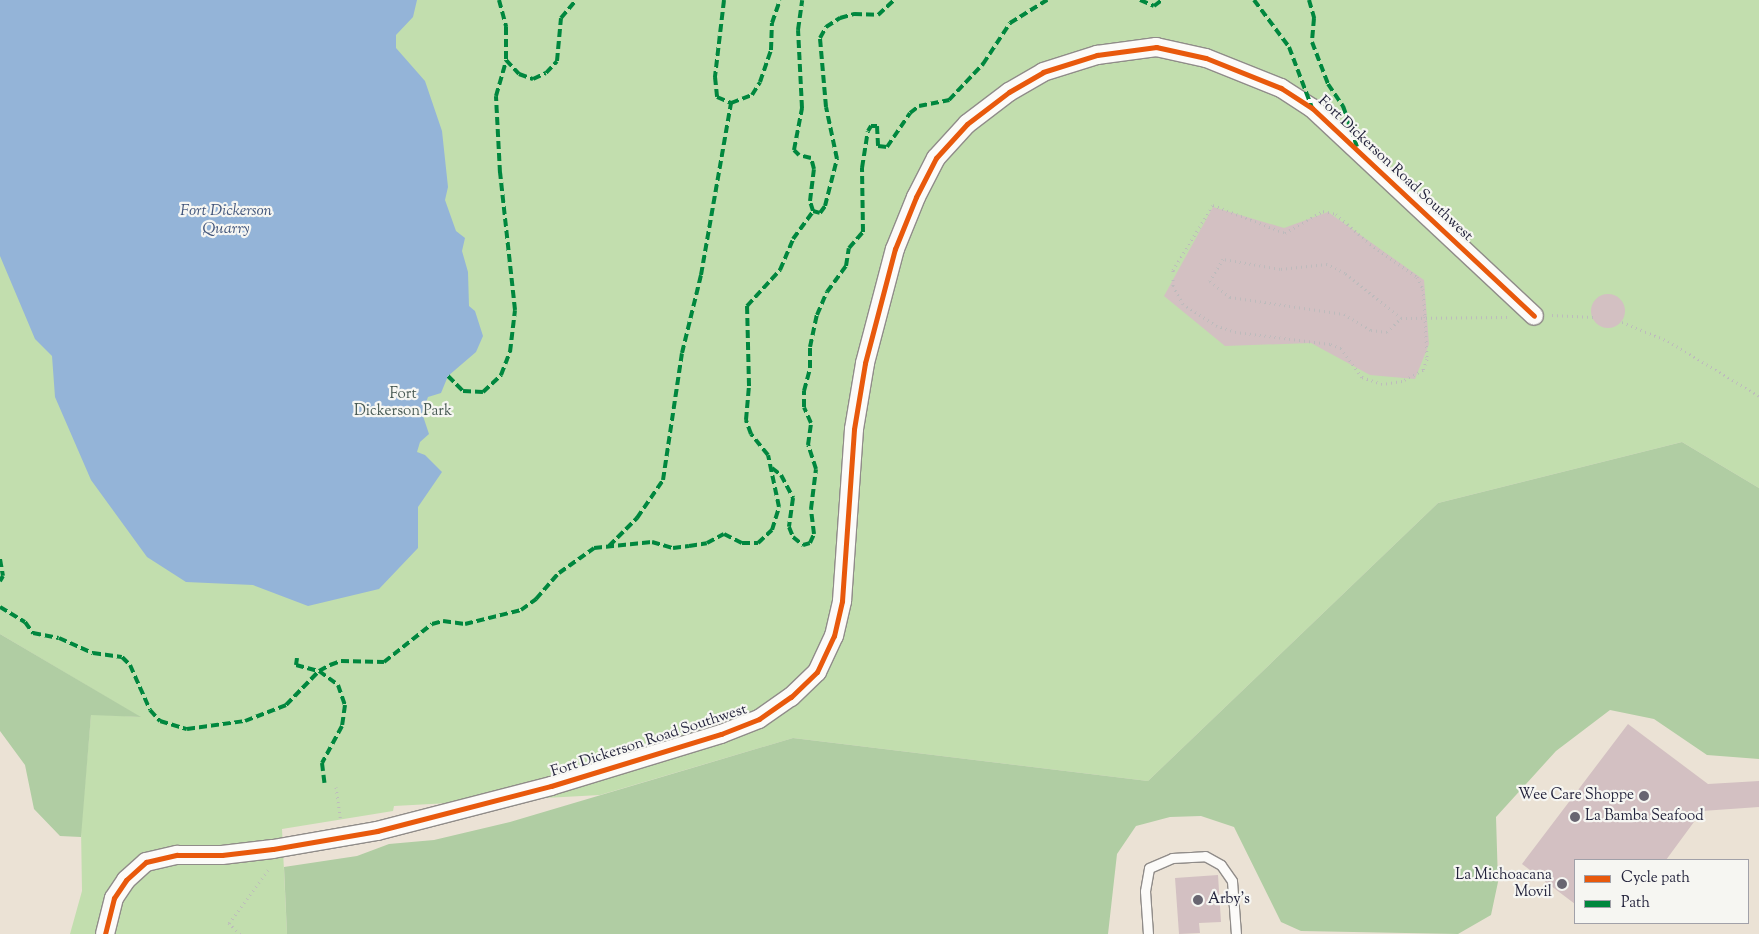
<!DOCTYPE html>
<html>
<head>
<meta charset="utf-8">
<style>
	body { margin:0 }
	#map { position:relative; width:1759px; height:934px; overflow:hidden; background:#ebe2d5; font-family:"Sorts Mill Goudy",serif }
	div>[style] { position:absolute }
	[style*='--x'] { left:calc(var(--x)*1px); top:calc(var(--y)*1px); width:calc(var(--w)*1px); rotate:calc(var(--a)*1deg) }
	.green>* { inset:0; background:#c2deae }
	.forest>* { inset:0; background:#b0cda3 }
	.water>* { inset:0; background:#94b4d8 }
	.building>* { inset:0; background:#d3c0c2 }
	.round { border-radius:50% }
	.path>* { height:3px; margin-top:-1.5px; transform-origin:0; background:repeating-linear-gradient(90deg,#bdbbbc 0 1px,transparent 0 5px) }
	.roads { filter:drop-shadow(1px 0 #908c89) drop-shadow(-1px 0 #908c89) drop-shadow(0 1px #908c89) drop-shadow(0 -1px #908c89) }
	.lane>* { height:9px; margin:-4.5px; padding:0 4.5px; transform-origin:4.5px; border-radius:4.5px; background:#fcfbf9 }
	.street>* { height:18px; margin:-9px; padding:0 9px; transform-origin:9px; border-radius:9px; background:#fcfbf9 }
	.quiet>* { height:4px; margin-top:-2px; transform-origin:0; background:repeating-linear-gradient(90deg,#00873e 0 8px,transparent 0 12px) }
	.cycleway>* { height:5px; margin:-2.5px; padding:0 2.5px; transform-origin:2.5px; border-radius:2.5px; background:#e8590c }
	.dots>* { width:14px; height:14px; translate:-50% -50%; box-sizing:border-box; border:2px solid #f6f6f2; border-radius:50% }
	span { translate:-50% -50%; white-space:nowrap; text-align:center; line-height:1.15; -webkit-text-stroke:4.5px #f6f6f2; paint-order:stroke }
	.street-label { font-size:15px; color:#22223b }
	.park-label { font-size:15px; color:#485a54 }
	.poi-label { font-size:15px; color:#22223b }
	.right { translate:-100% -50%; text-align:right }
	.left { translate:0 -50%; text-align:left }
	.water-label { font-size:16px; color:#41557b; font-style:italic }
	.legend { position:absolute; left:1574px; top:859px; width:175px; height:65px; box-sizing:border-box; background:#f6f6f2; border:1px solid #a1a1a9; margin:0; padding:6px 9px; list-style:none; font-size:15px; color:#22223b }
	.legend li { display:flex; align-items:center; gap:10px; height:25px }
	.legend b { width:25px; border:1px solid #a1a1a9 }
</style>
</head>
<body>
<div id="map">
	<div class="green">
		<div style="clip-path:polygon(0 0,1759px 0,1759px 488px,1682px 442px,1438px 503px,1148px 781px,793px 738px,600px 795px,394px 806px,393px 811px,282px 829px,287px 934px,70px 934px,82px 891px,81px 828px,91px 714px,140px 717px,0 634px)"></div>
	</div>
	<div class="forest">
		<div style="clip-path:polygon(1682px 442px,1759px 488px,1759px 759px,1707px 755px,1654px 719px,1610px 710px,1556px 751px,1496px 817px,1498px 882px,1491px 915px,1458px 934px,1301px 931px,1281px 922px,1234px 827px,1201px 816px,1170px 817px,1136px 826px,1117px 854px,1108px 934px,287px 934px,284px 867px,357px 856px,389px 844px,434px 840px,510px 822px,793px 738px,1148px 781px,1438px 503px)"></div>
		<div style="clip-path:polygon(0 634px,141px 717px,91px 715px,81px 837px,60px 836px,34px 809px,25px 765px,0 731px)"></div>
	</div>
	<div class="water">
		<div style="clip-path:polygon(0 0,417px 0,413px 17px,396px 35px,396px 48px,425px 81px,442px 131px,448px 187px,445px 200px,456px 231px,465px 238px,462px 251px,468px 272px,469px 306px,475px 311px,483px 336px,476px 352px,448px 376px,441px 393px,428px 397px,422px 413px,429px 434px,420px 442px,417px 452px,425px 455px,442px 472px,418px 507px,418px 548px,379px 589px,308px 606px,253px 585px,186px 582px,147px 557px,91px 480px,55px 397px,52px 356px,35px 339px,0 256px)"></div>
	</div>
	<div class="building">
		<div style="clip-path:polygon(1213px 207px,1284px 228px,1328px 212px,1424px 280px,1429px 344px,1415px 379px,1370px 375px,1311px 343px,1225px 346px,1164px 296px)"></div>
		<div class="round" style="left:1591px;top:294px;width:34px;height:34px"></div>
		<div style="clip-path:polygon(1628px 724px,1708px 784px,1759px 781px,1759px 807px,1702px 811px,1666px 860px,1575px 860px,1575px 904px,1522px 864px)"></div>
		<div style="clip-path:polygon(1218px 875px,1221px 922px,1199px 923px,1200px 933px,1179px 934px,1175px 878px)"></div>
	</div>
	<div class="path">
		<div style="--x:1213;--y:205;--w:77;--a:21.3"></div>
		<div style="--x:1285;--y:233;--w:44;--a:-30.1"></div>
		<div style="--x:1323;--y:211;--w:13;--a:13"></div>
		<div style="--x:1336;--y:214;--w:45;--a:41.4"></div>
		<div style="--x:1370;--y:244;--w:57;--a:35.1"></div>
		<div style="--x:1417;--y:277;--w:13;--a:63"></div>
		<div style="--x:1423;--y:289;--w:27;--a:86"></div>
		<div style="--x:1425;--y:316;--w:43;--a:87.3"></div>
		<div style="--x:1427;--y:359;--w:12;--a:110"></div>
		<div style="--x:1423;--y:370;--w:24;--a:152"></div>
		<div style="--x:1402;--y:381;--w:20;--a:171"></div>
		<div style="--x:1382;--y:384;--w:21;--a:-161"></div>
		<div style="--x:1362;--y:377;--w:36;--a:-126"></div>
		<div style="--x:1341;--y:348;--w:12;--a:-160"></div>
		<div style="--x:1330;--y:344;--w:95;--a:-172.7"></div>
		<div style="--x:1236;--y:332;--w:20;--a:-162"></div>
		<div style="--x:1217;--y:326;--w:40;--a:-147.1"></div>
		<div style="--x:1183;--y:304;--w:21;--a:-119"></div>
		<div style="--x:1173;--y:286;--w:16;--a:-90"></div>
		<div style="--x:1173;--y:270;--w:76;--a:-58.4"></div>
		<div style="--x:1552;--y:315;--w:41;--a:2.8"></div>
		<div style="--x:1401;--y:318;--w:72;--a:-141.2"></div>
		<div style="--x:1345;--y:273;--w:20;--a:-153"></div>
		<div style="--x:1327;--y:264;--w:47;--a:173.9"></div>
		<div style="--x:1280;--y:269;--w:58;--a:-170"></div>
		<div style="--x:1223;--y:259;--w:26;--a:121"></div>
		<div style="--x:1210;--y:281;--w:26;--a:39"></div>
		<div style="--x:1230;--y:297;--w:115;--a:8.5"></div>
		<div style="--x:1344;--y:314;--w:31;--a:31"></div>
		<div style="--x:1371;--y:330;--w:16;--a:7"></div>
		<div style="--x:1387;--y:332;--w:20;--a:-45"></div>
		<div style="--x:1401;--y:318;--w:107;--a:-0.5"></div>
		<div style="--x:1622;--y:322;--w:50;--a:22.4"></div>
		<div style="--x:1668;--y:341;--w:106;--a:31.1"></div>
		<div style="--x:336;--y:787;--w:34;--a:82"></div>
		<div style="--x:240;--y:934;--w:16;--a:-135"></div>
		<div style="--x:229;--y:923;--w:69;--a:-53.8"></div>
	</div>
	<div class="roads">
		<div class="lane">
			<div style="--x:1148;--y:934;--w:43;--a:-94"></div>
			<div style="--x:1145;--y:891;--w:23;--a:-80"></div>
			<div style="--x:1149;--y:868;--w:25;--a:-23"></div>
			<div style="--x:1172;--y:858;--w:33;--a:-3"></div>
			<div style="--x:1205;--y:856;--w:18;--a:29"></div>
			<div style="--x:1221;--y:865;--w:19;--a:55"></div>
			<div style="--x:1232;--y:881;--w:53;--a:85.7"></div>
		</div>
		<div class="street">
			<div style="--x:105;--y:934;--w:37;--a:-76"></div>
			<div style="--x:114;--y:898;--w:22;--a:-56"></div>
			<div style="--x:126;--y:880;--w:27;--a:-42"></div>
			<div style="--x:146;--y:862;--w:32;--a:-13"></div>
			<div style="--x:177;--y:855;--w:45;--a:0"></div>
			<div style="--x:222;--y:855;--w:51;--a:-6.7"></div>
			<div style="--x:273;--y:849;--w:106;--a:-9.8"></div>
			<div style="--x:377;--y:831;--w:180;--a:-14.5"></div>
			<div style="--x:551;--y:786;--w:178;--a:-17"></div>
			<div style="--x:721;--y:734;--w:41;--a:-21.5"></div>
			<div style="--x:759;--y:719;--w:39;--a:-35"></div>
			<div style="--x:791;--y:697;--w:36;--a:-44"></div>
			<div style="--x:817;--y:672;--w:40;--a:-65"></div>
			<div style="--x:834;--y:636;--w:36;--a:-77"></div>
			<div style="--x:842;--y:601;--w:172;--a:-86"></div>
			<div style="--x:854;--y:429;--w:67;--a:-80.5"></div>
			<div style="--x:865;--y:363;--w:118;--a:-75.3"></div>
			<div style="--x:895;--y:249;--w:56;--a:-68"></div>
			<div style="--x:916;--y:197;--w:44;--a:-62.9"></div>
			<div style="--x:936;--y:158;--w:46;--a:-47.6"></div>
			<div style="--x:967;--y:124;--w:53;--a:-37.3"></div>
			<div style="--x:1009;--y:92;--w:39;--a:-30"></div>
			<div style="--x:1043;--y:72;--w:57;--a:-17.5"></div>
			<div style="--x:1097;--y:55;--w:60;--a:-7.7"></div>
			<div style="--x:1156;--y:47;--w:51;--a:12.4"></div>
			<div style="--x:1206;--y:58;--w:81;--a:21.8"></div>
			<div style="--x:1281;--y:88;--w:37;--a:33"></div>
			<div style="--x:1312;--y:108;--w:304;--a:43.1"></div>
		</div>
	</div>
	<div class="quiet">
		<div style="--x:499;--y:0;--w:28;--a:75"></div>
		<div style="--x:506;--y:27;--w:33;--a:90"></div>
		<div style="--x:506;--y:60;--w:19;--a:47"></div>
		<div style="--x:519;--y:74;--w:15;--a:20"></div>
		<div style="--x:533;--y:79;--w:14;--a:-25"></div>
		<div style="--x:546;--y:73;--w:16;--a:-47"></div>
		<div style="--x:557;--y:61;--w:43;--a:-84.7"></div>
		<div style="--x:561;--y:18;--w:23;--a:-50"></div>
		<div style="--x:724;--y:0;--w:78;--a:96.7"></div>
		<div style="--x:715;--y:77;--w:20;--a:84"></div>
		<div style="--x:717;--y:97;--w:15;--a:23"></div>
		<div style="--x:731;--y:103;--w:22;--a:-21"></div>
		<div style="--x:752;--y:95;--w:15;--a:-58"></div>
		<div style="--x:760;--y:82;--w:34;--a:-71"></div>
		<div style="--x:771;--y:50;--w:27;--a:-88"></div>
		<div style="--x:772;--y:23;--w:24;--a:-71"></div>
		<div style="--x:1140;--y:0;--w:15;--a:23"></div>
		<div style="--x:1154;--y:6;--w:10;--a:-37"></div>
		<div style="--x:1254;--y:0;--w:59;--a:53.3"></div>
		<div style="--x:1289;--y:47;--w:65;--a:69.3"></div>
		<div style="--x:1309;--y:0;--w:19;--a:74"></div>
		<div style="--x:1314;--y:18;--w:24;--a:95"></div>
		<div style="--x:1312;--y:42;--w:45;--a:69.1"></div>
		<div style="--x:1328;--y:84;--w:27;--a:56"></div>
		<div style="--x:1343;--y:106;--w:43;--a:71.1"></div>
		<div style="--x:813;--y:211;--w:7;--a:16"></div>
		<div style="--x:820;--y:213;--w:9;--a:-54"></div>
		<div style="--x:825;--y:206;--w:49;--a:-75.7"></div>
		<div style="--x:837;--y:159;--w:53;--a:-101.9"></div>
		<div style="--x:826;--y:107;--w:69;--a:-95"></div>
		<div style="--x:820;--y:38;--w:13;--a:-61"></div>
		<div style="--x:826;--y:27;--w:17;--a:-33"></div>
		<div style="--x:840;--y:18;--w:15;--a:-16"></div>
		<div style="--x:854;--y:14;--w:24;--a:2"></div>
		<div style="--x:878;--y:15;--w:22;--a:-43"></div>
		<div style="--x:448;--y:376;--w:21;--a:45"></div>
		<div style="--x:463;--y:391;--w:20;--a:3"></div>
		<div style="--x:483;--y:392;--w:25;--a:-43"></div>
		<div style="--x:501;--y:375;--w:25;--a:-69"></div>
		<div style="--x:510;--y:352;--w:42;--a:-83.2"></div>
		<div style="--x:515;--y:310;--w:138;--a:-96.2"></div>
		<div style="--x:500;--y:173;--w:77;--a:-93"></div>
		<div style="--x:496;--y:96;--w:37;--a:-74"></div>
		<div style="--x:772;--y:468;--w:11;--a:38"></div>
		<div style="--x:781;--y:475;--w:26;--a:62"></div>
		<div style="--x:793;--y:498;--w:29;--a:98"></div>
		<div style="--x:789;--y:527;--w:11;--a:68"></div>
		<div style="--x:793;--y:537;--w:13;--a:39"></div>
		<div style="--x:803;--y:545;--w:7;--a:-16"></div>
		<div style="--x:810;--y:543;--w:10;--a:-66"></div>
		<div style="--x:814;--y:534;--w:25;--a:-97"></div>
		<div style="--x:811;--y:509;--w:40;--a:-82.9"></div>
		<div style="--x:816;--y:469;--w:25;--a:-108"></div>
		<div style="--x:808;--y:445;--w:22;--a:-82"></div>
		<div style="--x:811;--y:423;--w:17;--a:-114"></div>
		<div style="--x:804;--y:407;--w:16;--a:-90"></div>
		<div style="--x:804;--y:391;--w:24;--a:-75"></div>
		<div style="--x:810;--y:368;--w:21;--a:-90"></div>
		<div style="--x:810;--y:347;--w:33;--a:-78"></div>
		<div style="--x:817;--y:315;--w:25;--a:-67"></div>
		<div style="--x:827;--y:292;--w:32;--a:-54"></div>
		<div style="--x:846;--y:266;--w:18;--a:-81"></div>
		<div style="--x:849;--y:248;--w:21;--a:-49"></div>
		<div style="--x:863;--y:232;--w:64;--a:-90.9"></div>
		<div style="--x:862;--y:168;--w:37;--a:-81"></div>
		<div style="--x:868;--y:131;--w:6;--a:-59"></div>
		<div style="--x:871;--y:126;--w:6;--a:0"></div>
		<div style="--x:877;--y:126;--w:20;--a:87"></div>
		<div style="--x:878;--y:146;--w:9;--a:6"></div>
		<div style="--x:887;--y:147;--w:41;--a:-55.9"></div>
		<div style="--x:910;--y:113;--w:11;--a:-38"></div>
		<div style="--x:919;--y:106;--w:31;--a:-11"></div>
		<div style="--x:949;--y:100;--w:50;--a:-46.6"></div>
		<div style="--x:983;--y:64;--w:49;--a:-56.6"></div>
		<div style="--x:1010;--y:23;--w:44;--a:-31.9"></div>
		<div style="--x:609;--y:546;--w:40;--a:-45"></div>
		<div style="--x:637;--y:518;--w:46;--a:-55.6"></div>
		<div style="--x:663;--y:480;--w:128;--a:-81.5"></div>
		<div style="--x:682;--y:353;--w:80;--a:-76.3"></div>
		<div style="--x:701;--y:275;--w:175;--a:-80.1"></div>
		<div style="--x:0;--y:559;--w:17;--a:80"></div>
		<div style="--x:3;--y:576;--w:6;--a:121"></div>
		<div style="--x:0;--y:607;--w:29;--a:31"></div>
		<div style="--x:25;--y:622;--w:14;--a:54"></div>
		<div style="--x:33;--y:633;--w:26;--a:11"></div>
		<div style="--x:59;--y:638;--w:37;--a:24"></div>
		<div style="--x:93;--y:653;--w:29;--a:8"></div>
		<div style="--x:122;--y:657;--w:11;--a:45"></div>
		<div style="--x:130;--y:665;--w:49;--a:66"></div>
		<div style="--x:150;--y:710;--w:15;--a:48"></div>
		<div style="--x:160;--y:721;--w:28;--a:17"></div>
		<div style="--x:187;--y:729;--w:59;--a:-7.9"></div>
		<div style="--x:245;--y:721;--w:44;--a:-21.3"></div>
		<div style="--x:286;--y:705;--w:47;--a:-45.9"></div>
		<div style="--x:319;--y:671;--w:13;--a:-29"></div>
		<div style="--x:330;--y:665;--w:12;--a:-20"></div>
		<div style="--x:341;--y:661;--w:43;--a:1.3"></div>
		<div style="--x:384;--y:662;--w:61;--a:-38.4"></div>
		<div style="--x:432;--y:624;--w:11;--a:-15"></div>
		<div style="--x:443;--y:621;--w:22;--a:8"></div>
		<div style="--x:465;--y:624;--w:58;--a:-14"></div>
		<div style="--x:521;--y:610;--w:19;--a:-36"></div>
		<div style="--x:536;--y:599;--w:35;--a:-49"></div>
		<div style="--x:559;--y:573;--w:43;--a:-35.5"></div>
		<div style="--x:594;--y:548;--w:58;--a:-5.9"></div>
		<div style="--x:652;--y:542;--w:22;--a:16"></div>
		<div style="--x:673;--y:548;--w:16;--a:-7"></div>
		<div style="--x:689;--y:546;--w:18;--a:-9"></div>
		<div style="--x:707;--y:543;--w:19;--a:-28"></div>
		<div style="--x:724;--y:534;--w:20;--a:27"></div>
		<div style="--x:742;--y:543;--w:16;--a:0"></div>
		<div style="--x:758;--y:543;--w:19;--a:-43"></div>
		<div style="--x:772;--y:530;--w:24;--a:-73"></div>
		<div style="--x:779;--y:507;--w:53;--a:-101.9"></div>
		<div style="--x:768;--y:455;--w:27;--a:-129"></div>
		<div style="--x:751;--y:434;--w:15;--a:-110"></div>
		<div style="--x:746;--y:420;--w:34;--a:-85"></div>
		<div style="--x:749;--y:386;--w:80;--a:-91.4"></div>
		<div style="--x:747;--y:306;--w:49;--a:-47.5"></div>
		<div style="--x:780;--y:270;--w:34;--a:-67"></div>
		<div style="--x:793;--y:239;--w:34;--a:-54"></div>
		<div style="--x:813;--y:211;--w:10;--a:-107"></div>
		<div style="--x:810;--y:201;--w:32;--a:-83"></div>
		<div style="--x:814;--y:169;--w:11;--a:-105"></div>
		<div style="--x:811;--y:158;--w:12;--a:-166"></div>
		<div style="--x:799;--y:155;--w:7;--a:-135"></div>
		<div style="--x:794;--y:150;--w:43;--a:-79.2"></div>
		<div style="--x:802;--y:108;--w:78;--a:-92.9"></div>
		<div style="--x:798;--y:30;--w:30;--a:-82"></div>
		<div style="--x:297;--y:658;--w:7;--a:98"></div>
		<div style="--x:296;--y:665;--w:24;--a:15"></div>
		<div style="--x:319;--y:671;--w:24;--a:36"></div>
		<div style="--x:338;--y:685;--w:21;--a:71"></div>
		<div style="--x:345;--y:705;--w:21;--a:98"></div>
		<div style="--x:342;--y:726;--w:42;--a:118.4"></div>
		<div style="--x:322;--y:763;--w:24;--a:83"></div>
	</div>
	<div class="cycleway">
		<div style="--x:105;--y:934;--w:37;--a:-76"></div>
		<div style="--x:114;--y:898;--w:22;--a:-56"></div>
		<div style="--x:126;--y:880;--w:27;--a:-42"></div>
		<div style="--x:146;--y:862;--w:32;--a:-13"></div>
		<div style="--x:177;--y:855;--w:45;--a:0"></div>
		<div style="--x:222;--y:855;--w:51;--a:-6.7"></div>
		<div style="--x:273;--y:849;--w:106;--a:-9.8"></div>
		<div style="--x:377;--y:831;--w:180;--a:-14.5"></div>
		<div style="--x:551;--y:786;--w:178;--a:-17"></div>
		<div style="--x:721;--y:734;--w:41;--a:-21.5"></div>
		<div style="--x:759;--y:719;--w:39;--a:-35"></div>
		<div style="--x:791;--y:697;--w:36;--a:-44"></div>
		<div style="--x:817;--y:672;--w:40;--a:-65"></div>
		<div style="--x:834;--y:636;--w:36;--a:-77"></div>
		<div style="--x:842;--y:601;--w:172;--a:-86"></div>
		<div style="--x:854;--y:429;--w:67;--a:-80.5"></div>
		<div style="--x:865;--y:363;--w:118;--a:-75.3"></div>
		<div style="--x:895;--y:249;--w:56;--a:-68"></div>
		<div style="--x:916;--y:197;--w:44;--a:-62.9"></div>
		<div style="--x:936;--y:158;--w:46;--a:-47.6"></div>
		<div style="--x:967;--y:124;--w:53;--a:-37.3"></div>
		<div style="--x:1009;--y:92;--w:39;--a:-30"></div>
		<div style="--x:1043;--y:72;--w:57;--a:-17.5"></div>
		<div style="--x:1097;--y:55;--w:60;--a:-7.7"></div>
		<div style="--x:1156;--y:47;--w:51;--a:12.4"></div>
		<div style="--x:1206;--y:58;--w:81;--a:21.8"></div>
		<div style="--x:1281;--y:88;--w:37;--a:33"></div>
		<div style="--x:1312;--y:108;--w:304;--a:43.1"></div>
	</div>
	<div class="dots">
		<div style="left:1644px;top:796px;background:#686571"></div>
		<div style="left:1575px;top:817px;background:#686571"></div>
		<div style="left:1562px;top:884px;background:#686571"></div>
		<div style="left:1198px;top:900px;background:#686571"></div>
	</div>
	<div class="street-label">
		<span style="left:1395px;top:169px;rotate:43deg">Fort Dickerson Road Southwest</span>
		<span style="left:649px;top:741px;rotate:-18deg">Fort Dickerson Road Southwest</span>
	</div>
	<div class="park-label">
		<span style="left:403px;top:403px">Fort<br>Dickerson Park</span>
	</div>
	<div class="poi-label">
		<span class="right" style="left:1634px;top:796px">Wee Care Shoppe</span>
		<span class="left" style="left:1585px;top:817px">La Bamba Seafood</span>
		<span class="right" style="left:1552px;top:884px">La Michoacana<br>Movil</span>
		<span class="left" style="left:1208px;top:900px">Arby's</span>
	</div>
	<div class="water-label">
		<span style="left:226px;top:221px">Fort Dickerson<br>Quarry</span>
	</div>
	<ul class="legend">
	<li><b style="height:6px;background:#e8590c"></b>Cycle path</li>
	<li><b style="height:6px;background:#00873e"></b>Path</li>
	</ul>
</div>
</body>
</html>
